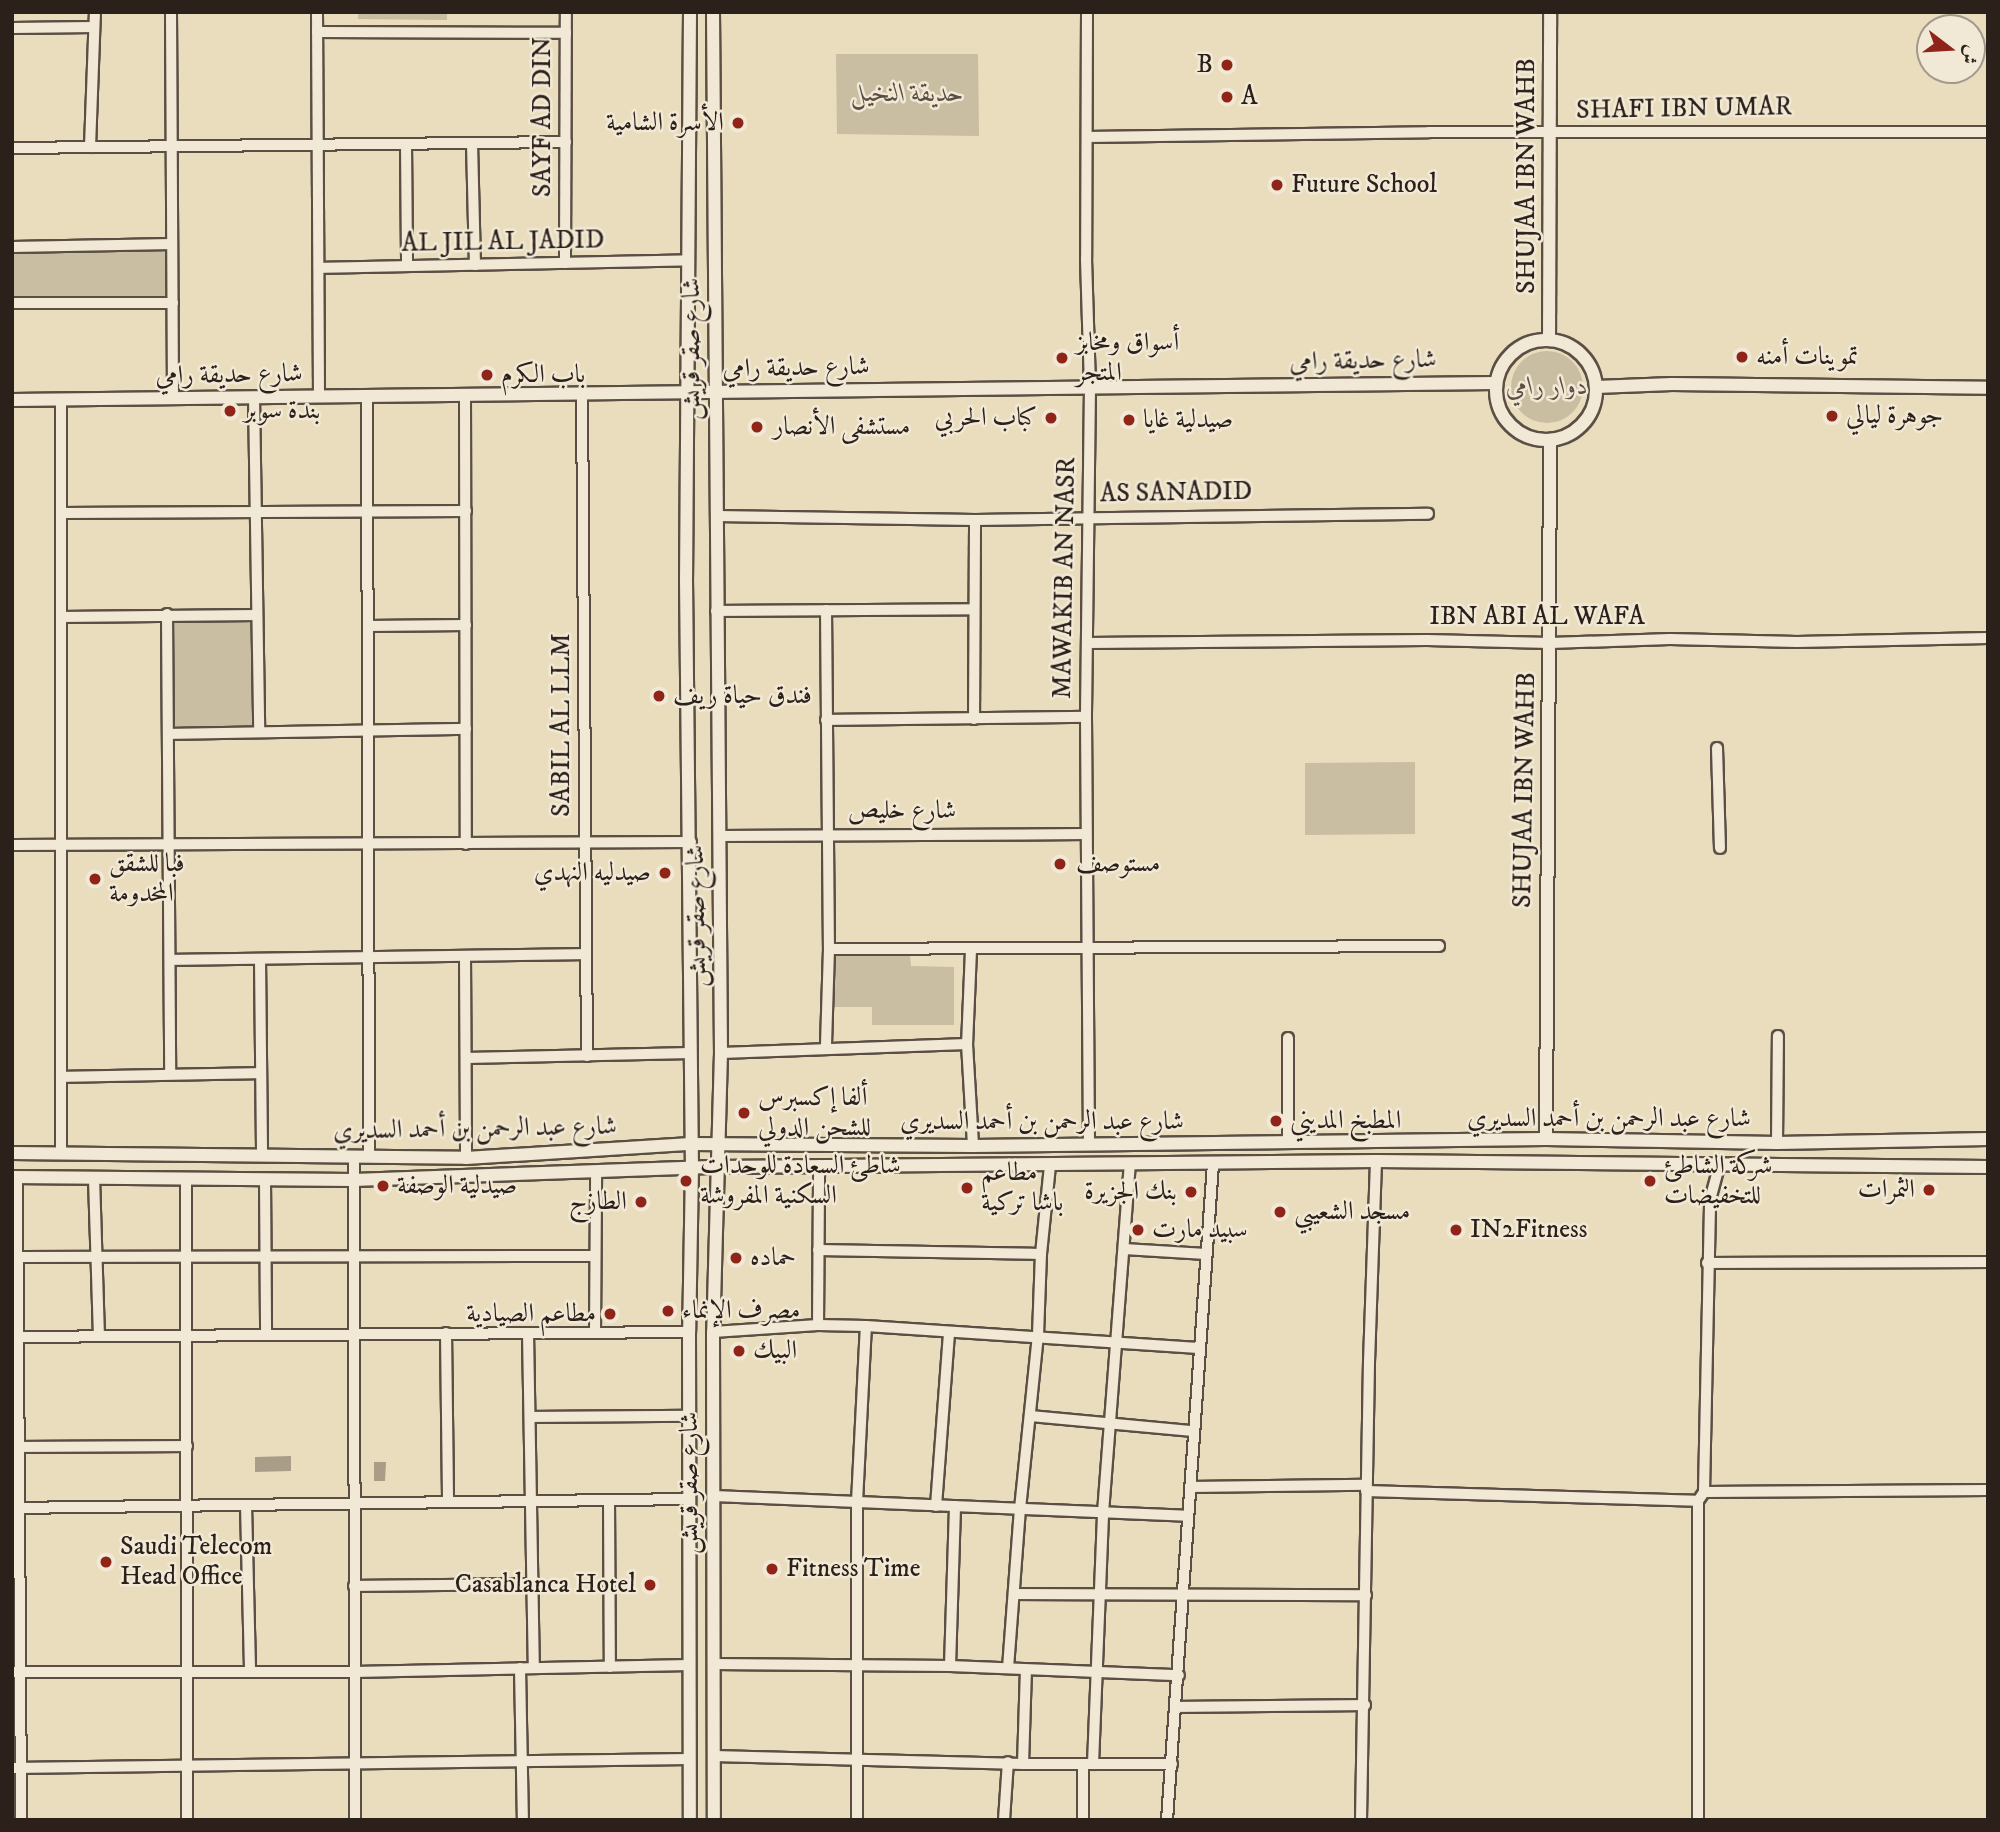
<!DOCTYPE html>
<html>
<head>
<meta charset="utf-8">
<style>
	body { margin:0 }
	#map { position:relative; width:2000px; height:1832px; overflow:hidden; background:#e9ddbe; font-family:"IM FELL DW Pica",Amiri,serif }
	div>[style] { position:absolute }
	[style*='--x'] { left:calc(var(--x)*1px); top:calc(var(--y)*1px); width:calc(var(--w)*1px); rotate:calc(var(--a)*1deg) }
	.green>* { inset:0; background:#c9bda2 }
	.round { border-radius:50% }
	.water>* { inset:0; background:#a99d87 }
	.roads { filter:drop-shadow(2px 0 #5b4f44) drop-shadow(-2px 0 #5b4f44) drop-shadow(0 2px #5b4f44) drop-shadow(0 -2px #5b4f44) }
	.minor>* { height:10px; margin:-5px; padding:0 5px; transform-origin:5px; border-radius:5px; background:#f1e9d5 }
	.tertiary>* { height:12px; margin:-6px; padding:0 6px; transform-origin:6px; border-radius:6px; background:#f1e9d5 }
	.tertiary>.ring { margin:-6px; padding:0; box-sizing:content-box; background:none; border:12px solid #f1e9d5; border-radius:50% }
	.dots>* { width:19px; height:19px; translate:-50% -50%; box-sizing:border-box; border:4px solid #f1e9d5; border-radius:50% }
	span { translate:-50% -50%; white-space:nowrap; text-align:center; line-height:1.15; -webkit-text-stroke:5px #f1e9d5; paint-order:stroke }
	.poi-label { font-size:26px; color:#2c201b }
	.right { translate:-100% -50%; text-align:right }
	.left { translate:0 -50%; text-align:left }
	.park-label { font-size:26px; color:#5b4f44; font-style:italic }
	.street-label { font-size:26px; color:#2c201b }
	.frame { position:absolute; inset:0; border:14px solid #2c201b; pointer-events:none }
	.north { position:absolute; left:1916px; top:14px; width:70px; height:70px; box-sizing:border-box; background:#f1e9d5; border:2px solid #a2998b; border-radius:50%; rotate:107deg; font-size:19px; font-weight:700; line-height:28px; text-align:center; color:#2c201b }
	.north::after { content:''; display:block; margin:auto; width:24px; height:32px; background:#8f2418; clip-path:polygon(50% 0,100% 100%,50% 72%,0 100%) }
</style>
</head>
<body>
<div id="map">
	<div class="green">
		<div style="clip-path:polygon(358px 12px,447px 12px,447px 20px,358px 19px)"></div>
		<div style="clip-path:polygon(836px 54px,978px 54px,979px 136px,837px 134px)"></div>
		<div style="clip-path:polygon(169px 251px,169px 297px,12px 299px,12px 252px)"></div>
		<div class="round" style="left:1511px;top:351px;width:72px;height:72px"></div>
		<div style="clip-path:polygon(174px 618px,255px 618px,255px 726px,174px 726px)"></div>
		<div style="clip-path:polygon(1415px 762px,1415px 834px,1305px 835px,1305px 763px)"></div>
		<div style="clip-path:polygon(834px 955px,910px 956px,911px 966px,954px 967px,954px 1025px,872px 1025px,872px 1007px,834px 1007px)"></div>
	</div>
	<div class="water">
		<div style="clip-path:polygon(291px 1456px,291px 1471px,255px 1472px,255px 1457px)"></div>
		<div style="clip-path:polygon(374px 1462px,386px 1462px,385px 1481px,374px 1481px)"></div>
	</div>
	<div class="roads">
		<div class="minor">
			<div style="--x:171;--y:12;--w:386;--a:89.7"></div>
			<div style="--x:317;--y:12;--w:385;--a:89.7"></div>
			<div style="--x:1087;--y:12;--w:247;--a:90.2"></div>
			<div style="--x:1086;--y:259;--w:128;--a:88.2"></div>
			<div style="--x:1090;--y:387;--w:330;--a:90.7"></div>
			<div style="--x:1086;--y:717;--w:428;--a:89.6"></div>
			<div style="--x:12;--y:28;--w:82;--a:-0.7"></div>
			<div style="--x:317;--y:32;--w:249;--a:0.2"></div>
			<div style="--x:1087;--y:137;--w:342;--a:-0.8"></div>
			<div style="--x:1429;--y:132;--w:559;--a:0"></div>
			<div style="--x:472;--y:143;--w:122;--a:88.6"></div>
			<div style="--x:406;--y:144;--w:122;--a:89.5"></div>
			<div style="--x:90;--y:147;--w:135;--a:-87.9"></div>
			<div style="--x:12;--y:148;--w:554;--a:-0.62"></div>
			<div style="--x:12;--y:247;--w:160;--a:-1.1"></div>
			<div style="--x:565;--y:263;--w:251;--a:-89.8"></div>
			<div style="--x:319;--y:268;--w:369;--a:-1.2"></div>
			<div style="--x:12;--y:303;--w:161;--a:0"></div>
			<div style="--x:582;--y:394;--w:662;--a:89.57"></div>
			<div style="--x:465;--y:395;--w:449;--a:89.9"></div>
			<div style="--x:367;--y:396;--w:761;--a:89.85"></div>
			<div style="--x:254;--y:397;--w:334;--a:89.1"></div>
			<div style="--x:61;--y:513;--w:405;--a:-0.3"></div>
			<div style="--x:716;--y:516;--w:259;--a:0.9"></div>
			<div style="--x:975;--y:520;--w:453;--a:-0.8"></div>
			<div style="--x:826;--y:610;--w:339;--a:89.5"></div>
			<div style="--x:829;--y:949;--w:98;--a:91.8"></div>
			<div style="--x:716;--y:611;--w:258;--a:-0.4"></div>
			<div style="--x:167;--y:614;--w:458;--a:89.6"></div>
			<div style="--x:61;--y:617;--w:196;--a:-0.6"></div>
			<div style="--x:368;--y:626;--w:98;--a:-0.6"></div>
			<div style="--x:1087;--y:643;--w:340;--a:-0.5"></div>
			<div style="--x:1427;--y:640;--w:123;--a:1.4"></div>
			<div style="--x:1550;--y:643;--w:120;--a:-1.9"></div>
			<div style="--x:1670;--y:639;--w:127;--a:1.4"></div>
			<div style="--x:1797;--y:642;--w:191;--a:-1.2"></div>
			<div style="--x:974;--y:719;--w:199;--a:-89.7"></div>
			<div style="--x:826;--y:720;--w:260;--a:-0.7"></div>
			<div style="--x:169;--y:734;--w:297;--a:-1"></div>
			<div style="--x:1717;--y:748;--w:100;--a:88.3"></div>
			<div style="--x:719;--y:836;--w:367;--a:-0.3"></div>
			<div style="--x:12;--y:845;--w:679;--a:-0.25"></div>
			<div style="--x:829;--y:949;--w:610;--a:-0.28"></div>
			<div style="--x:971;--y:950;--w:94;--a:92.4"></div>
			<div style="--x:967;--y:1044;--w:102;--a:86.6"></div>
			<div style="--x:465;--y:956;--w:202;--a:89.7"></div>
			<div style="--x:260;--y:959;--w:197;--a:89.4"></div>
			<div style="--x:170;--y:960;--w:416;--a:-0.8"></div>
			<div style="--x:721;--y:1053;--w:246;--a:-2.1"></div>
			<div style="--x:466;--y:1058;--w:225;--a:-1.3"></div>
			<div style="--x:61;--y:1077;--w:200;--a:-1.1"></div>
			<div style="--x:1288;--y:1143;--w:105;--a:-90"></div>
			<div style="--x:1777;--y:1143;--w:107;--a:-89.5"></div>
			<div style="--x:61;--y:1153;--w:753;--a:-90"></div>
			<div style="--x:354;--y:1157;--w:663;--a:89.91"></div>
			<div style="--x:17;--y:1177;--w:643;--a:89.64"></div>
			<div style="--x:94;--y:1178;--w:158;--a:88.2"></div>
			<div style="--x:186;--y:1179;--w:641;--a:89.91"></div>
			<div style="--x:265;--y:1179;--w:155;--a:89.6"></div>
			<div style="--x:1124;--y:1249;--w:82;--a:3.5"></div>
			<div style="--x:818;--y:1250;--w:223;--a:1"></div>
			<div style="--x:17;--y:1257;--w:577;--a:-0.1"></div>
			<div style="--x:1707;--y:1263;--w:281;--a:-0.2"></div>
			<div style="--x:818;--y:1325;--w:160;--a:-89.6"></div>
			<div style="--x:713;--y:1332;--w:105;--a:-3.8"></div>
			<div style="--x:818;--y:1325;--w:48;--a:1.2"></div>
			<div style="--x:866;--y:1326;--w:333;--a:3.8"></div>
			<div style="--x:446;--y:1333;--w:169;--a:89.3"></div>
			<div style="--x:528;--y:1333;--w:335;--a:89"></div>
			<div style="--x:595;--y:1333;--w:162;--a:-89.6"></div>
			<div style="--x:12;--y:1337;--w:677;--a:-0.42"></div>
			<div style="--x:1030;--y:1416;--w:164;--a:5.3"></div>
			<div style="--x:530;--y:1417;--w:159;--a:-0.4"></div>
			<div style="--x:19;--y:1447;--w:168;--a:-0.3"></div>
			<div style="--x:1190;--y:1487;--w:176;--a:-0.7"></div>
			<div style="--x:1366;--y:1491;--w:332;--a:1.7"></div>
			<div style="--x:1704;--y:1492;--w:284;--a:-0.4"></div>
			<div style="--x:713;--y:1496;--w:475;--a:2.4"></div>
			<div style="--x:609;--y:1500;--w:167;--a:89.7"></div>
			<div style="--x:246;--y:1505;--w:166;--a:88.6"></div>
			<div style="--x:936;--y:1506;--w:174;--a:-85.7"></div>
			<div style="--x:12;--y:1508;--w:677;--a:-0.76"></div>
			<div style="--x:354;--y:1586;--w:179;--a:-0.6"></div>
			<div style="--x:1014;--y:1594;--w:352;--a:0.2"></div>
			<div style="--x:713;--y:1664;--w:237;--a:0.5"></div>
			<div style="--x:950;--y:1666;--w:229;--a:2.3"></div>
			<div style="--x:950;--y:1666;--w:160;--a:-88.2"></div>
			<div style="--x:520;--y:1668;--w:152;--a:88.9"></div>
			<div style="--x:1008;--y:1668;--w:159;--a:-85.7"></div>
			<div style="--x:1020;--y:1509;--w:175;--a:-84.1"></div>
			<div style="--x:1038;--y:1335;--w:81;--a:-87.9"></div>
			<div style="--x:1041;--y:1254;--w:89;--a:-84.2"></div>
			<div style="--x:12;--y:1672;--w:342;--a:0"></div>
			<div style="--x:354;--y:1672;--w:336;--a:-1.2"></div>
			<div style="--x:1177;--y:1707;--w:188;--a:-0.6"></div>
			<div style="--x:713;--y:1756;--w:310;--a:1.5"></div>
			<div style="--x:1023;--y:1764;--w:149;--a:0"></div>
			<div style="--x:1023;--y:1764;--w:94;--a:-88.2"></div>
			<div style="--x:1083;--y:1764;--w:56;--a:90"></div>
			<div style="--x:1093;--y:1764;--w:251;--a:-87.7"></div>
			<div style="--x:1103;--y:1513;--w:349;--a:-85.6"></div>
			<div style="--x:12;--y:1768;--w:678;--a:-0.76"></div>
			<div style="--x:857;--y:1820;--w:318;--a:-90"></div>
			<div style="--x:857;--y:1502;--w:176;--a:-87.1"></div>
			<div style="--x:1004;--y:1820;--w:58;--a:-86.1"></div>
			<div style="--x:1167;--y:1820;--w:659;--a:-85.99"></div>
			<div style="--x:1361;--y:1820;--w:458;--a:-89"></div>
			<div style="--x:1369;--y:1362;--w:201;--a:-88"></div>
			<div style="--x:1698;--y:1820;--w:319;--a:-90"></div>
			<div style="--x:1698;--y:1501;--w:11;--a:-56"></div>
			<div style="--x:1704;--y:1492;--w:292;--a:-88.8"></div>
			<div style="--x:1710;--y:1200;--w:35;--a:-75"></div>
		</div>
		<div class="tertiary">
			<div style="--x:690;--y:12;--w:567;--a:90.4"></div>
			<div style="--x:686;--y:579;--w:589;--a:89.42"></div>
			<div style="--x:692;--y:1168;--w:164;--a:91"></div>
			<div style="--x:689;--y:1332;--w:488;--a:89.9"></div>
			<div style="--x:713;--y:12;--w:1041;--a:89.56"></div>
			<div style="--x:721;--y:1053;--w:279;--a:91.6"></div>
			<div style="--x:713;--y:1332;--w:488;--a:89.9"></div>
			<div style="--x:1549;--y:340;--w:328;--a:-89.8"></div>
			<div class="ring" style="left:1496px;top:340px;width:88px;height:88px"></div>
			<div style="--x:1596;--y:387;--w:76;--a:-2.3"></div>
			<div style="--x:1672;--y:384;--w:316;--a:0.7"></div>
			<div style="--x:12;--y:400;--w:1484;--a:-0.66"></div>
			<div style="--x:1546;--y:1139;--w:698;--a:-89.67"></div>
			<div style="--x:12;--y:1153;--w:454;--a:0.6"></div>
			<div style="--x:466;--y:1158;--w:225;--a:-3.6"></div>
			<div style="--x:691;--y:1144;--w:282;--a:0.4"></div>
			<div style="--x:973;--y:1146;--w:573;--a:-0.7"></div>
			<div style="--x:1546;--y:1139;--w:231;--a:1"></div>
			<div style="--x:1777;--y:1143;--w:211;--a:-1.1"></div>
			<div style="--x:12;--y:1177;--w:342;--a:0.5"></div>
			<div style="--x:354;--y:1180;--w:363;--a:-2.1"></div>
			<div style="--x:717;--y:1167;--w:659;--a:-0.52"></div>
			<div style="--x:1376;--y:1161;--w:612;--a:0.56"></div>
		</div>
	</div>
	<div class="dots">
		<div style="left:1227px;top:65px;background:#8f2418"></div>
		<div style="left:1227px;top:97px;background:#8f2418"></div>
		<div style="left:738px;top:123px;background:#8f2418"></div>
		<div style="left:1277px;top:185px;background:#8f2418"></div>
		<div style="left:1742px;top:357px;background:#8f2418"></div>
		<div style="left:1062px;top:358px;background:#8f2418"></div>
		<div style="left:487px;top:375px;background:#8f2418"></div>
		<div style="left:230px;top:411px;background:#8f2418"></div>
		<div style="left:1832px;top:416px;background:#8f2418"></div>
		<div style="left:1051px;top:418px;background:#8f2418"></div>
		<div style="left:1129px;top:420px;background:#8f2418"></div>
		<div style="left:757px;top:427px;background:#8f2418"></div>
		<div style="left:659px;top:696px;background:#8f2418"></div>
		<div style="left:1060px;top:864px;background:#8f2418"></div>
		<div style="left:665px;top:873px;background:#8f2418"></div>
		<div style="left:95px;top:879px;background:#8f2418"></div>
		<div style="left:744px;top:1113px;background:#8f2418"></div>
		<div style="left:1276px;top:1121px;background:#8f2418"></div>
		<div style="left:686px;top:1181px;background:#8f2418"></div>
		<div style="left:1650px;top:1181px;background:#8f2418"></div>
		<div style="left:383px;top:1186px;background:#8f2418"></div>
		<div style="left:967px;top:1188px;background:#8f2418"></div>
		<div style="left:1929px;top:1190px;background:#8f2418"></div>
		<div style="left:1191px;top:1192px;background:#8f2418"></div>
		<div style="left:641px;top:1202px;background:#8f2418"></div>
		<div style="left:1280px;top:1212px;background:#8f2418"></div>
		<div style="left:1138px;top:1230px;background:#8f2418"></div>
		<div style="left:1456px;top:1230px;background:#8f2418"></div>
		<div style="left:736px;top:1258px;background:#8f2418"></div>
		<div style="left:668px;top:1311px;background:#8f2418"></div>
		<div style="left:610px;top:1314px;background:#8f2418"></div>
		<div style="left:739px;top:1351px;background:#8f2418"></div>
		<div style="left:106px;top:1562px;background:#8f2418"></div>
		<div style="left:772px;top:1569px;background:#8f2418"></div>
		<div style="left:650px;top:1585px;background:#8f2418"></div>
	</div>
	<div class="poi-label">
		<span class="right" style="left:1213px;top:65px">B</span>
		<span class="left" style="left:1241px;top:97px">A</span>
		<span class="right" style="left:724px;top:123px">الأسرة الشامية</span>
		<span class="left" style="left:1291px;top:185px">Future School</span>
		<span class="left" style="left:1076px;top:358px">أسواق ومخابز<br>المتجر</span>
		<span class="left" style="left:1756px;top:357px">تموينات أمنه</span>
		<span class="left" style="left:501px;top:375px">باب الكرم</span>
		<span class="left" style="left:244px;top:411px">بندة سوبر</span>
		<span class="left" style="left:1846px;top:416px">جوهرة ليالي</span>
		<span class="right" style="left:1037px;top:418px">كباب الحربي</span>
		<span class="left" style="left:1143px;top:420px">صيدلية غايا</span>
		<span class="left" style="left:773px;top:427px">مستشفى الأنصار</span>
		<span class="left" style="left:673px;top:696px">فندق حياة ريف</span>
		<span class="left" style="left:109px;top:879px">فبا للشقق<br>المخدومة</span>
		<span class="left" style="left:1076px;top:864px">مستوصف</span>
		<span class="right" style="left:651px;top:873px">صيدليه النهدي</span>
		<span class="left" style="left:758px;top:1113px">ألفا إكسبرس<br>للشحن الدولي</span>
		<span class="left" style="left:1290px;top:1121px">المطبخ المديني</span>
		<span class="left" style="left:700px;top:1181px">شاطئ السعادة للوحدات<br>السكنية المفروشة</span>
		<span class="left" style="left:1664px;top:1181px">شركة الشاطئ<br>للتخفيضات</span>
		<span class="left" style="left:981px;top:1188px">مطاعم<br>باشا تركية</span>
		<span class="left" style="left:397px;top:1186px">صيدلية الوصفة</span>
		<span class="right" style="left:1915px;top:1190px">الثمرات</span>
		<span class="right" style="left:1177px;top:1192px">بنك الجزيرة</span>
		<span class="right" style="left:627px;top:1202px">الطازج</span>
		<span class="left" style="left:1294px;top:1212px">مسجد الشعيبي</span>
		<span class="left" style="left:1152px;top:1230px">سبيد مارت</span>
		<span class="left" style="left:1470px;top:1230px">IN2Fitness</span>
		<span class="left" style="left:750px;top:1258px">حماده</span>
		<span class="left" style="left:682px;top:1311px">مصرف الإنماء</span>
		<span class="right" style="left:596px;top:1314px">مطاعم الصيادية</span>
		<span class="left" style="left:753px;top:1351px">البيك</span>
		<span class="left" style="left:120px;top:1562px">Saudi Telecom<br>Head Office</span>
		<span class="left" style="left:786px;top:1569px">Fitness Time</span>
		<span class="right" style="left:636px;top:1585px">Casablanca Hotel</span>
	</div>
	<div class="park-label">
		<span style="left:907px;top:94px">حديقة النخيل</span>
		<span style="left:1547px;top:387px">دوار رامي</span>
	</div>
	<div class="street-label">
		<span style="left:1684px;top:109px;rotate:-1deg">SHAFI IBN UMAR</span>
		<span style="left:543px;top:117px;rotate:-90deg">SAYF AD DIN</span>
		<span style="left:1527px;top:176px;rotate:-90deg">SHUJAA IBN WAHB</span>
		<span style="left:503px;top:242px;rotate:-1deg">AL JIL AL JADID</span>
		<span style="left:692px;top:349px;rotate:-90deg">شارع صقر قريش</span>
		<span style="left:1363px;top:361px;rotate:-1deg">شارع حديقة رامي</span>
		<span style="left:796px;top:368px;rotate:-1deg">شارع حديقة رامي</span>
		<span style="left:229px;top:375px;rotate:-1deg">شارع حديقة رامي</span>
		<span style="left:1176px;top:493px;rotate:-1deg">AS SANADID</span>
		<span style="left:1065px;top:578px;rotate:-89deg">MAWAKIB AN NASR</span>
		<span style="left:1537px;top:617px">IBN ABI AL WAFA</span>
		<span style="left:562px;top:725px;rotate:-90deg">SABIL AL LLM</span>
		<span style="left:1525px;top:790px;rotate:-89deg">SHUJAA IBN WAHB</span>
		<span style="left:902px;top:811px">شارع خليص</span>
		<span style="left:697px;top:916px;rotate:-91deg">شارع صقر قريش</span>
		<span style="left:1609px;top:1119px">شارع عبد الرحمن بن أحمد السديري</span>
		<span style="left:1042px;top:1122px">شارع عبد الرحمن بن أحمد السديري</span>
		<span style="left:475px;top:1129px;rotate:-1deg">شارع عبد الرحمن بن أحمد السديري</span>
		<span style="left:690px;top:1483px;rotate:-90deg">شارع صقر قريش</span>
	</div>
	<div class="frame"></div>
	<div class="north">ش</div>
</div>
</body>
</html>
